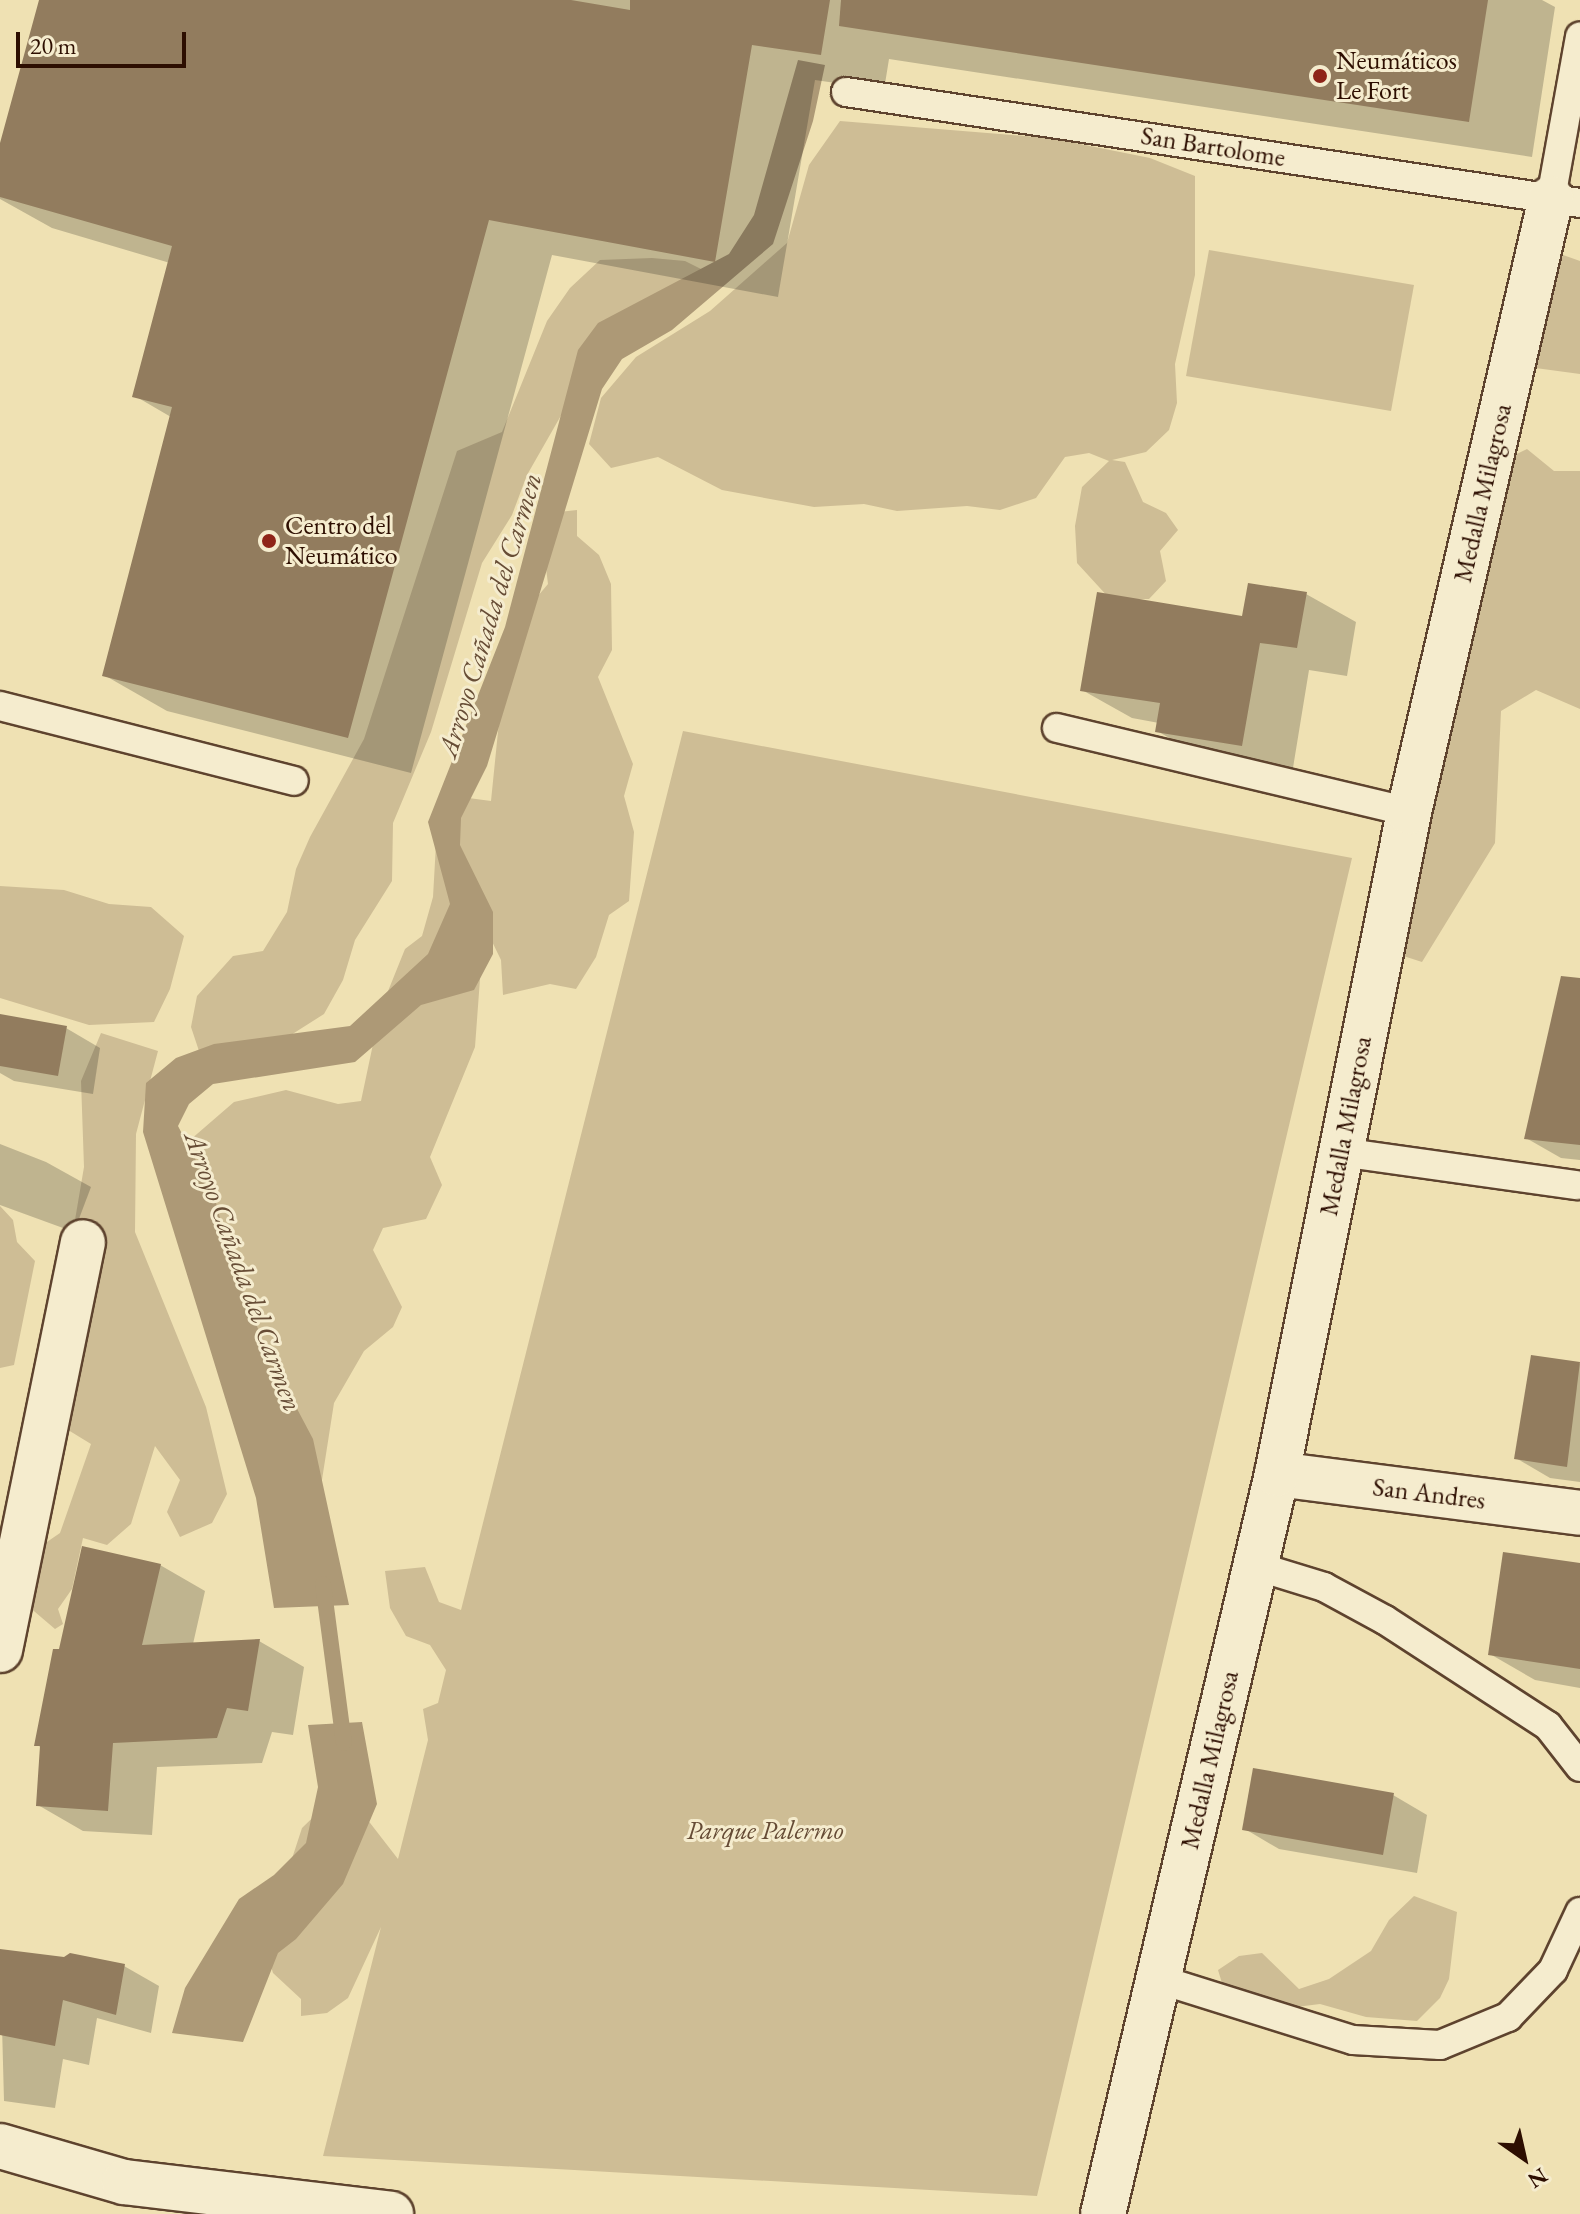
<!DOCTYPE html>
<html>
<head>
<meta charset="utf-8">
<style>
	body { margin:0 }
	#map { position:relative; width:1580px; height:2214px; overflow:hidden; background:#efe1b3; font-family:"EB Garamond",serif }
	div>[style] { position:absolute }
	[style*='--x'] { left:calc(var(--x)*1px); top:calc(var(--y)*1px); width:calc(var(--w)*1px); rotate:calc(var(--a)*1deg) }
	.green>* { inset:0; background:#cebd95 }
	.water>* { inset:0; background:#ad9976 }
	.shadow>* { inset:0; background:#0003 }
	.stream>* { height:16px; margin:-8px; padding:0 8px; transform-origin:8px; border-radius:8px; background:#ad9976 }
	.building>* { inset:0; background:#927c5e }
	.roads { filter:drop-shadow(2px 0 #5e432e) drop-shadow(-2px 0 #5e432e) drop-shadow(0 2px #5e432e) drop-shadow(0 -2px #5e432e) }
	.service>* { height:28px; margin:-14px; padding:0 14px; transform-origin:14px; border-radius:14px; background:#f5ecce }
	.minor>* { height:44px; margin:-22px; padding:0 22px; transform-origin:22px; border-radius:22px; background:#f5ecce }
	.dots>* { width:22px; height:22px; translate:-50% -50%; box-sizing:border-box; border:4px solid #f5ecce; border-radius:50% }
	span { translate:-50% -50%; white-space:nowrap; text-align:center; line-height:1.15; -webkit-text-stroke:6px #f5ecce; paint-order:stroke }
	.poi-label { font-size:26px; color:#2d0e01 }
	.left { translate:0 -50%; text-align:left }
	.street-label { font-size:26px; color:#2d0e01 }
	.park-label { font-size:26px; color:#654b35; font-style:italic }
	.water-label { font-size:28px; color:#674d36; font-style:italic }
	.north { position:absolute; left:1484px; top:2118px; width:80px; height:80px; -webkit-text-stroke:6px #f5ecce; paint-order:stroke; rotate:146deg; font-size:22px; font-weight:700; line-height:32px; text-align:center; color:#2d0e01 }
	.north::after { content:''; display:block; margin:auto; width:28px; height:36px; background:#2d0e01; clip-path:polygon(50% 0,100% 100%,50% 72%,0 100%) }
	.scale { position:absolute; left:16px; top:32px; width:170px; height:36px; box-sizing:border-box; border:4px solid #2d0e01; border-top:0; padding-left:10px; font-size:24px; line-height:28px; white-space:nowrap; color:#2d0e01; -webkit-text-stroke:6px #f5ecce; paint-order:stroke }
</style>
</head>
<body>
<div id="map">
	<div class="green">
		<div style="clip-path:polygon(840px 121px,1050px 138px,1150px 158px,1195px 176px,1195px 275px,1175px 364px,1177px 403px,1169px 430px,1146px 452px,1112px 460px,1125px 462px,1143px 502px,1166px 513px,1178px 530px,1160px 551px,1166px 581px,1149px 599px,1110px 599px,1077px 563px,1075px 526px,1082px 487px,1109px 461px,1089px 453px,1065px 457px,1036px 498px,1000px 510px,967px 506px,897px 511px,864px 504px,814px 507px,722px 490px,658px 457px,611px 468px,589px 444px,601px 398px,636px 357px,710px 311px,787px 243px,809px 165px)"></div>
		<div style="clip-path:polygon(1209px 250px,1414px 285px,1391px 411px,1186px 376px)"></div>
		<div style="clip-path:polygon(1549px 250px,1580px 261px,1580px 374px,1528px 367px)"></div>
		<div style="clip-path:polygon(652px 258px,685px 261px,707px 272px,571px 398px,527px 475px,512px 515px,482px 563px,431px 732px,393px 823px,392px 881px,355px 940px,343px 980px,324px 1014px,283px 1040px,199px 1051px,191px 1027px,197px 996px,233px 956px,263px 951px,287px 912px,296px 869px,310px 837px,364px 739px,457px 451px,502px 432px,547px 321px,570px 288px,600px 260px)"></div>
		<div style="clip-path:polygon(1527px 449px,1554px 471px,1580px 471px,1580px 709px,1536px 690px,1501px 711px,1495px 843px,1422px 962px,1385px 950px,1407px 773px,1404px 726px,1436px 657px,1461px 481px)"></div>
		<div style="clip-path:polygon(577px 510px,577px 536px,599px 555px,611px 584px,612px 650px,598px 677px,633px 764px,624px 796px,634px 832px,629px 901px,609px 915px,596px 957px,576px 989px,550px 984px,503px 995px,501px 960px,484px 925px,475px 1047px,430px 1157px,442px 1185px,426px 1219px,383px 1228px,373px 1250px,402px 1307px,393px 1327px,364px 1351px,334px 1403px,316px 1518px,175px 1153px,234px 1102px,286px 1090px,338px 1104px,361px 1101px,380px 1011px,405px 949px,422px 936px,433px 897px,436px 844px,461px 797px,491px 801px,500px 712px,532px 603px,548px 584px,545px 560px,559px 512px)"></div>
		<div style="clip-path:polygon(683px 731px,1352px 858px,1037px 2196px,323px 2156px,381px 1927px,348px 1998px,327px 2013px,301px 2016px,301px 1999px,273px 1973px,264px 1944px,302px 1828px,337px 1794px,360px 1810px,398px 1859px,428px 1740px,423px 1709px,438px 1703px,446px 1670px,430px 1645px,406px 1636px,390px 1608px,385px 1571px,425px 1567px,439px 1602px,461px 1610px)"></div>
		<div style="clip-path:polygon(0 886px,64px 890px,109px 904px,151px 907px,184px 936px,170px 989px,154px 1022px,89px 1025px,0 998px)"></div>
		<div style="clip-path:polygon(101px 1033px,158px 1051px,136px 1134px,135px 1232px,206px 1407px,227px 1494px,212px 1523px,180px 1537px,167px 1512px,180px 1480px,155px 1446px,131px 1524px,107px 1545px,83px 1538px,72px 1589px,58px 1609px,63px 1624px,55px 1629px,28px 1606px,41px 1546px,60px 1533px,91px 1444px,42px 1414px,84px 1167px,81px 1081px)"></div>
		<div style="clip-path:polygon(0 1206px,13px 1220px,17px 1242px,35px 1261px,14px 1365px,0 1368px)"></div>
		<div style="clip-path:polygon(1414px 1896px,1457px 1912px,1449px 1979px,1440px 1998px,1417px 2021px,1366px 2017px,1320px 2004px,1272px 2010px,1225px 1993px,1218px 1970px,1239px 1956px,1262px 1953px,1299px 1989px,1329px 1979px,1371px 1951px,1389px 1920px)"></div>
	</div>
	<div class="water">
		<div style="clip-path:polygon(798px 60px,825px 65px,813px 121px,773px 244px,672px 330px,622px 359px,602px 389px,487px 766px,461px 818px,460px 845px,493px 912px,493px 954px,474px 990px,421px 1005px,355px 1062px,213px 1084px,189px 1104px,178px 1126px,214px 1195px,230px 1257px,267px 1352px,313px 1439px,349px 1605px,274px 1608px,256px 1498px,143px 1132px,146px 1083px,176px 1058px,214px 1044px,350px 1026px,428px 954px,450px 904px,428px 822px,505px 627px,578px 350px,598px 323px,729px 254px,754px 215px)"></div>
		<div style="clip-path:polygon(362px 1722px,377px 1804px,343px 1884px,296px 1939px,278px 1953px,243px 2042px,172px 2033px,185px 1988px,239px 1899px,274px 1875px,306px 1843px,318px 1787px,308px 1725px)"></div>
	</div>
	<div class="shadow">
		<div style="clip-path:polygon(41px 0,1542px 0,1555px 7px,1532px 157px,889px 59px,884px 90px,815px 80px,778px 297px,552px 255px,411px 773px,167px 711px,104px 675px,171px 417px,135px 396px,170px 263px,52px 228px,0 199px,0 150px)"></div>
		<div style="clip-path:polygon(1306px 594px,1356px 622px,1347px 676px,1309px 670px,1292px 774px,1207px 759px,1157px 731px,1159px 723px,1132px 718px,1082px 690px)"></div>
		<div style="clip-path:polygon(0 1016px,66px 1028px,100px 1048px,93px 1094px,14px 1081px,0 1073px)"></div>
		<div style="clip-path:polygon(1580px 1045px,1580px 1160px,1561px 1158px,1526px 1138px)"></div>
		<div style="clip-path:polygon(0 1144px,46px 1162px,91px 1187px,74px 1232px,0 1205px)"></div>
		<div style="clip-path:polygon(1533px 1357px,1580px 1364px,1580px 1482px,1550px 1478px,1516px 1458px)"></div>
		<div style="clip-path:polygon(1580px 1564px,1580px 1688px,1535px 1680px,1490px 1654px)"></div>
		<div style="clip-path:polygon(160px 1565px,205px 1591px,193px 1644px,259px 1641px,304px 1667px,293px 1735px,272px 1732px,262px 1763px,157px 1767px,152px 1835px,83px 1831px,38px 1805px,42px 1748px,37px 1745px,60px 1650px)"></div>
		<div style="clip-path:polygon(1393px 1795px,1427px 1815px,1417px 1873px,1279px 1849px,1245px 1829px)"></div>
		<div style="clip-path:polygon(0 1951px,124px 1966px,159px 1986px,151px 2033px,97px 2018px,89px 2065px,63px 2059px,55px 2108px,4px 2101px)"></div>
	</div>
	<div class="stream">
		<div style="--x:323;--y:1584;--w:160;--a:82.5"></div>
	</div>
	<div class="building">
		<div style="clip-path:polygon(39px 0,571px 0,630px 10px,630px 0,830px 0,821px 55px,752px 45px,715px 262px,489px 220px,348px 738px,102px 676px,172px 407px,132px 397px,172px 246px,0 197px,0 143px)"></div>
		<div style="clip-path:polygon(841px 0,1488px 0,1469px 122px,839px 26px)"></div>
		<div style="clip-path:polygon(1248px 583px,1307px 592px,1297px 648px,1260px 643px,1242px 746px,1155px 732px,1160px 703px,1080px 691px,1097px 592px,1242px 616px)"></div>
		<div style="clip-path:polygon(1561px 976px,1580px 978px,1580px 1145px,1524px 1139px)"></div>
		<div style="clip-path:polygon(0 1014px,67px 1026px,58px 1076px,0 1066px)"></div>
		<div style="clip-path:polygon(1531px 1355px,1580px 1362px,1567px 1467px,1514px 1459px)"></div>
		<div style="clip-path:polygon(82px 1546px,161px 1564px,142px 1645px,260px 1639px,248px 1711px,227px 1708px,217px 1738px,113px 1743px,108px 1811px,36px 1806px,40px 1746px,34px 1746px,53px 1649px,59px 1649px)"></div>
		<div style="clip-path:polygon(1503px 1552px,1580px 1563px,1580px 1669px,1488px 1655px)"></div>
		<div style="clip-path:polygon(1253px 1768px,1394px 1793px,1383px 1855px,1242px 1830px)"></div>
		<div style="clip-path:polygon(0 1949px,64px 1957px,70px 1953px,125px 1964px,116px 2015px,63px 2000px,55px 2046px,0 2035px)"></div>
	</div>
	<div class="roads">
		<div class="service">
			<div style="--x:846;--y:92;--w:742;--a:8.6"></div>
			<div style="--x:1551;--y:198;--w:164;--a:-79.8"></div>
			<div style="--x:0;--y:706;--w:303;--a:14.3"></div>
			<div style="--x:1057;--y:728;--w:362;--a:13.4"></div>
			<div style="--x:1341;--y:1152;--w:238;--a:8"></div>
			<div style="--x:1256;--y:1566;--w:71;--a:17.2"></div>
			<div style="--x:1324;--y:1587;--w:69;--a:28.4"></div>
			<div style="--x:1385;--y:1620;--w:194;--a:33"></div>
			<div style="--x:1548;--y:1726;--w:52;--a:52"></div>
			<div style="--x:1158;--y:1979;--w:204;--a:17.4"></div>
			<div style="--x:1353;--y:2040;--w:87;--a:3.3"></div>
			<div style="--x:1440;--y:2045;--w:74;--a:-22.4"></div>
			<div style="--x:1508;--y:2017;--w:65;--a:-46.2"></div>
			<div style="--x:1553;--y:1970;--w:64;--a:-65"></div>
		</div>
		<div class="minor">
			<div style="--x:1277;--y:1474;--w:305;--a:7.3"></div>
			<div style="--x:0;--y:1650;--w:416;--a:-78.5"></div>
			<div style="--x:0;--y:2146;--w:129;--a:16.2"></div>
			<div style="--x:124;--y:2182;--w:269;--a:6.8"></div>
			<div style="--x:1103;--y:2214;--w:760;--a:-76.77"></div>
			<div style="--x:1277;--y:1474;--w:675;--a:-78.72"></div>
			<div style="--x:1409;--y:812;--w:630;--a:-76.98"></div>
		</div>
	</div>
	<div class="dots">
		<div style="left:1320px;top:76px;background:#8f2418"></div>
		<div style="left:269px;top:541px;background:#8f2418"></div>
	</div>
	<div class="poi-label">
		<span class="left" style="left:1336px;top:76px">Neumáticos<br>Le Fort</span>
		<span class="left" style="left:285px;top:541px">Centro del<br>Neumático</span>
	</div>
	<div class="street-label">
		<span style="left:1213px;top:147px;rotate:9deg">San Bartolome</span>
		<span style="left:1483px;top:493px;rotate:-77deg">Medalla Milagrosa</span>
		<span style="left:1346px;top:1126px;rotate:-79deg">Medalla Milagrosa</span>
		<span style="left:1429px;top:1494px;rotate:7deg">San Andres</span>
		<span style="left:1210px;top:1760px;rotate:-77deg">Medalla Milagrosa</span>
	</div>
	<div class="park-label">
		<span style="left:765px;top:1831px">Parque Palermo</span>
	</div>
	<div class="water-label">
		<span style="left:489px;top:615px;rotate:-73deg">Arroyo Cañada del Carmen</span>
		<span style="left:244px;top:1271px;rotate:70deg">Arroyo Cañada del Carmen</span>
	</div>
	<div class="north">N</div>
	<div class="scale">20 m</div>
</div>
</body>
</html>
